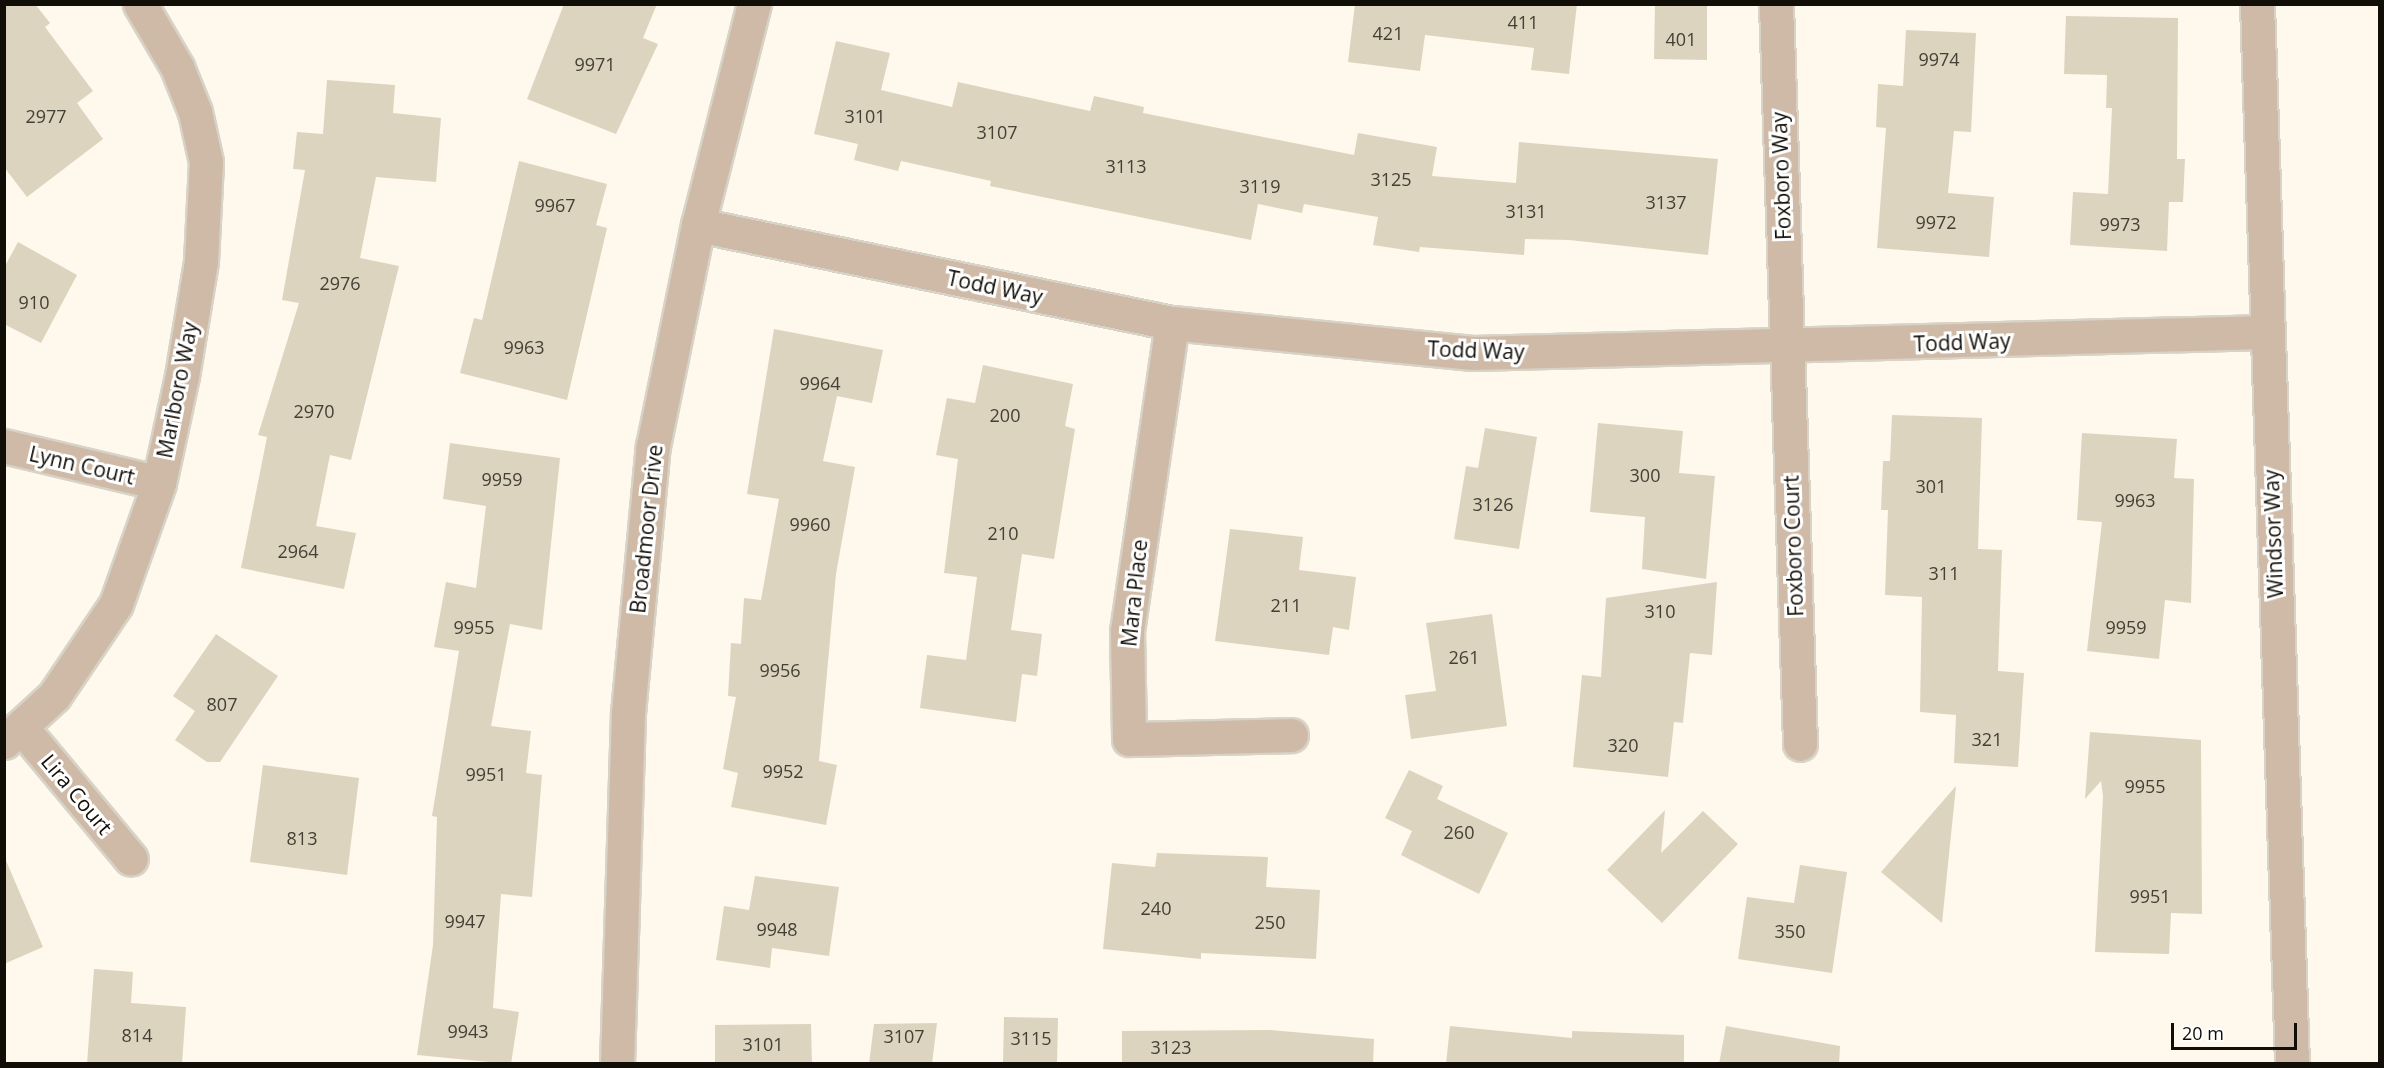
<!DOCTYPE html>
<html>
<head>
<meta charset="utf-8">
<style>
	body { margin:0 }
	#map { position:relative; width:2384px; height:1068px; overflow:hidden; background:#fef9ec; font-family:"Open Sans",sans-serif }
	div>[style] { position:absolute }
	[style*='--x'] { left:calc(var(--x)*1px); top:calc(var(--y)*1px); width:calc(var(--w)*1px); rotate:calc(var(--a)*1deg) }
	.building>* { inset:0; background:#ddd4bf }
	.roads { filter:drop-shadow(2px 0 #d8d3c7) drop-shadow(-2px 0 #d8d3c7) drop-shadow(0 2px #d8d3c7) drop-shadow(0 -2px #d8d3c7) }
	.minor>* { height:33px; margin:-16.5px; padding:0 16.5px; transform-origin:16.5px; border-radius:16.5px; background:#cebaa7 }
	.tertiary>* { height:33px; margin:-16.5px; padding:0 16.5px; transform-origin:16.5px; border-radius:16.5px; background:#cebaa7 }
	span { translate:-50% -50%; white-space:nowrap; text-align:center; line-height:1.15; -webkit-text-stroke:6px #fff; paint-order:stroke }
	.number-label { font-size:18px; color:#444035 }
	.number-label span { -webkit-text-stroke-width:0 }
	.street-label { font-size:21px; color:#110e07 }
	.frame { position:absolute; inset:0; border:6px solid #110e07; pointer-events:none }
	.scale { position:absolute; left:2171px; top:1023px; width:126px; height:27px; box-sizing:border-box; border:3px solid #110e07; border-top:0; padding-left:8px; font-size:18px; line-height:21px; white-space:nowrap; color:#110e07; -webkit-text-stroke:4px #fff; paint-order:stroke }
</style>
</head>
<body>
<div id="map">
	<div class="building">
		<div style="clip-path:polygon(4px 4px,35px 4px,50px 23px,45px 27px,93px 91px,77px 103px,103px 139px,27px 197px,4px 167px)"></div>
		<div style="clip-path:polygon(564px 4px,657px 4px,643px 38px,658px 44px,616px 134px,527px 99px)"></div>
		<div style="clip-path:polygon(1355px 4px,1577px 4px,1569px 74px,1531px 70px,1534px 48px,1425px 35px,1420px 71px,1348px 62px)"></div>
		<div style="clip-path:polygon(1655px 4px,1707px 4px,1707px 60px,1654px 59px)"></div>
		<div style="clip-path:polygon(2066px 16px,2178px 18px,2177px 159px,2185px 159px,2183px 202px,2169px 202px,2167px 251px,2070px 245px,2073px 192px,2108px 194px,2112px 108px,2106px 108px,2107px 75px,2064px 74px)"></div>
		<div style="clip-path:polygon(1906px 30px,1976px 33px,1971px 132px,1954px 131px,1948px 193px,1994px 197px,1989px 257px,1877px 248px,1886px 128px,1876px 127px,1878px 84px,1903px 86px)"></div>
		<div style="clip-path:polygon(836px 41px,890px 53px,881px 90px,952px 107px,958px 82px,1090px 111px,1094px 96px,1144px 107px,1143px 113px,1354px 155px,1358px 133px,1437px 147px,1432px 176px,1516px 183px,1519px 142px,1718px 159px,1708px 255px,1569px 240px,1525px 239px,1524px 255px,1420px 247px,1419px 252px,1373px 245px,1378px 217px,1304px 204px,1302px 213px,1258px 204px,1251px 240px,990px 186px,991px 181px,901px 161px,898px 171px,854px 160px,858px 144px,814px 134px)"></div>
		<div style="clip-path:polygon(327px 80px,395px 85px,393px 113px,441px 118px,436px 182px,376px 177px,360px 258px,399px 266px,351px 460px,330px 455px,316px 526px,356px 533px,344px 589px,241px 568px,267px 437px,258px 435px,299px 303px,282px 300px,305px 170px,293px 169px,297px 132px,323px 134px)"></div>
		<div style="clip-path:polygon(519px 161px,607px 184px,596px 225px,607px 228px,567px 400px,460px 373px,474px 318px,482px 320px)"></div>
		<div style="clip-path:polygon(18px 242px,77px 275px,41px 343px,4px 324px,4px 268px)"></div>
		<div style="clip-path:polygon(774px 329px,883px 350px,872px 403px,837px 396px,823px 461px,855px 467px,836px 574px,819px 761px,837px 765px,826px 825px,731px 807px,738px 773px,723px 769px,736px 697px,728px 696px,731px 643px,741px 644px,744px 598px,761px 600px,779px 499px,747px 494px)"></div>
		<div style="clip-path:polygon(983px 365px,1073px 384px,1065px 426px,1075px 429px,1054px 559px,1022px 554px,1011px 630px,1042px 634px,1037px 676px,1022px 674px,1016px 722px,920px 708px,927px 655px,966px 660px,977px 577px,944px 573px,958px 459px,936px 455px,947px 398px,975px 403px)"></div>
		<div style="clip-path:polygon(1892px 415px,1982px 418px,1978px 549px,2002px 550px,1998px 671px,2024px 673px,2018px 767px,1954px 763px,1956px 715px,1920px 712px,1922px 597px,1885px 595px,1888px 510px,1881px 510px,1883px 461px,1890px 461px)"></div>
		<div style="clip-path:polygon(1598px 423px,1683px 431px,1679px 473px,1715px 476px,1706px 579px,1642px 569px,1645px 517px,1590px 512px)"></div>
		<div style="clip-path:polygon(1485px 428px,1537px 437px,1519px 549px,1454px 539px,1466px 466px,1478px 468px)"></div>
		<div style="clip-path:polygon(2082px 433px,2177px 439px,2174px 478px,2194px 479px,2191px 603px,2165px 600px,2159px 659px,2087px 651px,2102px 522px,2077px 520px)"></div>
		<div style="clip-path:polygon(450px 443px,560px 458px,542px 630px,510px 624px,491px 726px,531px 731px,526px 773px,542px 775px,532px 897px,501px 894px,493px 1008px,519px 1012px,511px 1064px,417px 1055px,433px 945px,437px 817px,432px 816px,459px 651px,434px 647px,446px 582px,476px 588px,486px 506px,443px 499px)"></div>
		<div style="clip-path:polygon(1230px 529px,1303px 537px,1299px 570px,1356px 577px,1349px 630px,1333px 627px,1329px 655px,1215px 641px)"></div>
		<div style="clip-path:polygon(1717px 582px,1712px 655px,1690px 653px,1683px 723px,1674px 722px,1668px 777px,1573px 767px,1582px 675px,1601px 677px,1606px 598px)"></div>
		<div style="clip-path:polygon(1492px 614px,1507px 726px,1411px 739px,1405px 695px,1436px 691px,1426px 623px)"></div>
		<div style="clip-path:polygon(216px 634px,278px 676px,220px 762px,207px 762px,175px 740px,195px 711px,173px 696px)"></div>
		<div style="clip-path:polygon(2090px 732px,2201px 740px,2202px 914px,2171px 913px,2169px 954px,2095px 952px,2103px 796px,2101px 781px,2085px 799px)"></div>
		<div style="clip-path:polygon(263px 765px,359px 778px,347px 875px,250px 862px)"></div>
		<div style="clip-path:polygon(1409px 770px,1443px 786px,1437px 799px,1508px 833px,1479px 894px,1401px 855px,1412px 831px,1385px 818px)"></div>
		<div style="clip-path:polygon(1956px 786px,1942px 923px,1881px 872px)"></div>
		<div style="clip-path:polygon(1665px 810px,1661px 853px,1703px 811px,1738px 844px,1662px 923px,1607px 870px)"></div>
		<div style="clip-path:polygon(1157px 853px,1268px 857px,1266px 887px,1320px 890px,1316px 959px,1201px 953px,1201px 959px,1103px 949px,1112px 863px,1155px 867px)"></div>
		<div style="clip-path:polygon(4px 856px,43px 947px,4px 964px)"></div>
		<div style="clip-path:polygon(1800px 865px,1847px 872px,1832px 973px,1738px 959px,1747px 897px,1794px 903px)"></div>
		<div style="clip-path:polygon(755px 876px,839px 887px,829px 956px,772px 948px,770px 968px,716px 960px,724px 906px,749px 910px)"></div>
		<div style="clip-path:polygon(94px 969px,133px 972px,131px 1003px,186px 1007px,182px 1064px,87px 1064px)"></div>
		<div style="clip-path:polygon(1004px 1017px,1058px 1018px,1057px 1064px,1003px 1064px)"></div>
		<div style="clip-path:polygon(937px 1023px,932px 1064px,869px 1064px,874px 1024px)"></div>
		<div style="clip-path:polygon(811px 1024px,812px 1064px,715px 1064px,715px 1025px)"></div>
		<div style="clip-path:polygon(1450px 1026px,1572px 1038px,1572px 1031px,1684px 1035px,1684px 1064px,1446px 1064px)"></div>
		<div style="clip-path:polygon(1726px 1026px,1840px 1046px,1839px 1064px,1719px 1064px)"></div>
		<div style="clip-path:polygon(1269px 1030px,1374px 1039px,1373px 1064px,1122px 1064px,1122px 1031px)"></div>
	</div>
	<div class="roads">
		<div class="minor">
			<div style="--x:1776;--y:4;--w:740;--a:88.14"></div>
			<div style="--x:2257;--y:4;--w:1061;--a:88.11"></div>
			<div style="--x:698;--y:225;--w:484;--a:11.7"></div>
			<div style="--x:1172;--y:323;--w:302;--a:5.7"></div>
			<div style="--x:1473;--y:353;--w:793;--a:-1.52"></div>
			<div style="--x:1172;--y:323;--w:311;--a:98.3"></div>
			<div style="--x:1127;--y:631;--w:108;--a:88.9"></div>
			<div style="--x:1129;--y:739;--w:162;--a:-1.4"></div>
			<div style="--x:4;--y:446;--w:159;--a:13.4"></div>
			<div style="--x:22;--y:728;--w:170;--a:50.2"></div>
			<div style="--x:4;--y:742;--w:68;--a:-42.6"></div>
			<div style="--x:54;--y:696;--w:111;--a:-56"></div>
			<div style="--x:116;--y:604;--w:128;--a:-70.4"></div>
			<div style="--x:159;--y:483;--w:109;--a:-77.9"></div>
			<div style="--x:182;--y:376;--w:117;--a:-80.6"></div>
			<div style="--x:201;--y:261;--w:99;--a:-87.1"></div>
			<div style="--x:206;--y:162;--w:51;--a:-102.4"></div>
			<div style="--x:195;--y:112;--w:48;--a:-111.8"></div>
			<div style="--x:177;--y:67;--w:73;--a:-120.4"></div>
		</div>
		<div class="tertiary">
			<div style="--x:617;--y:1064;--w:351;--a:-88.2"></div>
			<div style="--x:628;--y:713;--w:268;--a:-84.7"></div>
			<div style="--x:653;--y:446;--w:226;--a:-78.5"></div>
			<div style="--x:698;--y:225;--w:228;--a:-75.8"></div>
		</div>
	</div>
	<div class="number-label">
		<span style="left:1523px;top:22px">411</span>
		<span style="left:1388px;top:33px">421</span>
		<span style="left:1681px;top:39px">401</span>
		<span style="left:1939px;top:59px">9974</span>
		<span style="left:595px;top:64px">9971</span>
		<span style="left:46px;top:116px">2977</span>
		<span style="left:865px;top:116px">3101</span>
		<span style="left:997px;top:132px">3107</span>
		<span style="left:1126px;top:166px">3113</span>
		<span style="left:1391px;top:179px">3125</span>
		<span style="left:1260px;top:186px">3119</span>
		<span style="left:1666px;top:202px">3137</span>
		<span style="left:555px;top:205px">9967</span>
		<span style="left:1526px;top:211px">3131</span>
		<span style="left:1936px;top:222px">9972</span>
		<span style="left:2120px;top:224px">9973</span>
		<span style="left:340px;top:283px">2976</span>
		<span style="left:34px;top:302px">910</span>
		<span style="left:524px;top:347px">9963</span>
		<span style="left:820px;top:383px">9964</span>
		<span style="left:314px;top:411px">2970</span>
		<span style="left:1005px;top:415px">200</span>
		<span style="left:1645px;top:475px">300</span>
		<span style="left:502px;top:479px">9959</span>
		<span style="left:1931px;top:486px">301</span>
		<span style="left:2135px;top:500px">9963</span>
		<span style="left:1493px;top:504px">3126</span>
		<span style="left:810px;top:524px">9960</span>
		<span style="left:1003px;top:533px">210</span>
		<span style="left:298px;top:551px">2964</span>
		<span style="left:1944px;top:573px">311</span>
		<span style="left:1286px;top:605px">211</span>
		<span style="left:1660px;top:611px">310</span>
		<span style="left:474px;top:627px">9955</span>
		<span style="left:2126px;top:627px">9959</span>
		<span style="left:1464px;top:657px">261</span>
		<span style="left:780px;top:670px">9956</span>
		<span style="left:222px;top:704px">807</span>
		<span style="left:1987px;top:739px">321</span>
		<span style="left:1623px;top:745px">320</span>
		<span style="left:783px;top:771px">9952</span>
		<span style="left:486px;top:774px">9951</span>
		<span style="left:2145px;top:786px">9955</span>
		<span style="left:1459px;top:832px">260</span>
		<span style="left:302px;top:838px">813</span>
		<span style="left:2150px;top:896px">9951</span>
		<span style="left:1156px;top:908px">240</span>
		<span style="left:465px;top:921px">9947</span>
		<span style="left:1270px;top:922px">250</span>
		<span style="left:777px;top:929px">9948</span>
		<span style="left:1790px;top:931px">350</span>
		<span style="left:468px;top:1031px">9943</span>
		<span style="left:137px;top:1035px">814</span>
		<span style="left:904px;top:1036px">3107</span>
		<span style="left:1031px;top:1038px">3115</span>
		<span style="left:763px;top:1044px">3101</span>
		<span style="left:1171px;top:1047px">3123</span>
	</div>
	<div class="street-label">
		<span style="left:1781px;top:176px;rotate:-92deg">Foxboro Way</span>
		<span style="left:995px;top:287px;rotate:12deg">Todd Way</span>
		<span style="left:1962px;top:342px;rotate:-2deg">Todd Way</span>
		<span style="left:1476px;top:350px;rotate:2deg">Todd Way</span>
		<span style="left:177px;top:390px;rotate:-79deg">Marlboro Way</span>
		<span style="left:82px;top:465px;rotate:13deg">Lynn Court</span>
		<span style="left:646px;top:529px;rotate:-84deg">Broadmoor Drive</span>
		<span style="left:2273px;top:534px;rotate:-92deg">Windsor Way</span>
		<span style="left:1793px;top:546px;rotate:-92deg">Foxboro Court</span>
		<span style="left:1134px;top:593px;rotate:-84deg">Mara Place</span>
		<span style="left:77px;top:794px;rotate:50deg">Lira Court</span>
	</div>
	<div class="frame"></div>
	<div class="scale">20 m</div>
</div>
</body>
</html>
